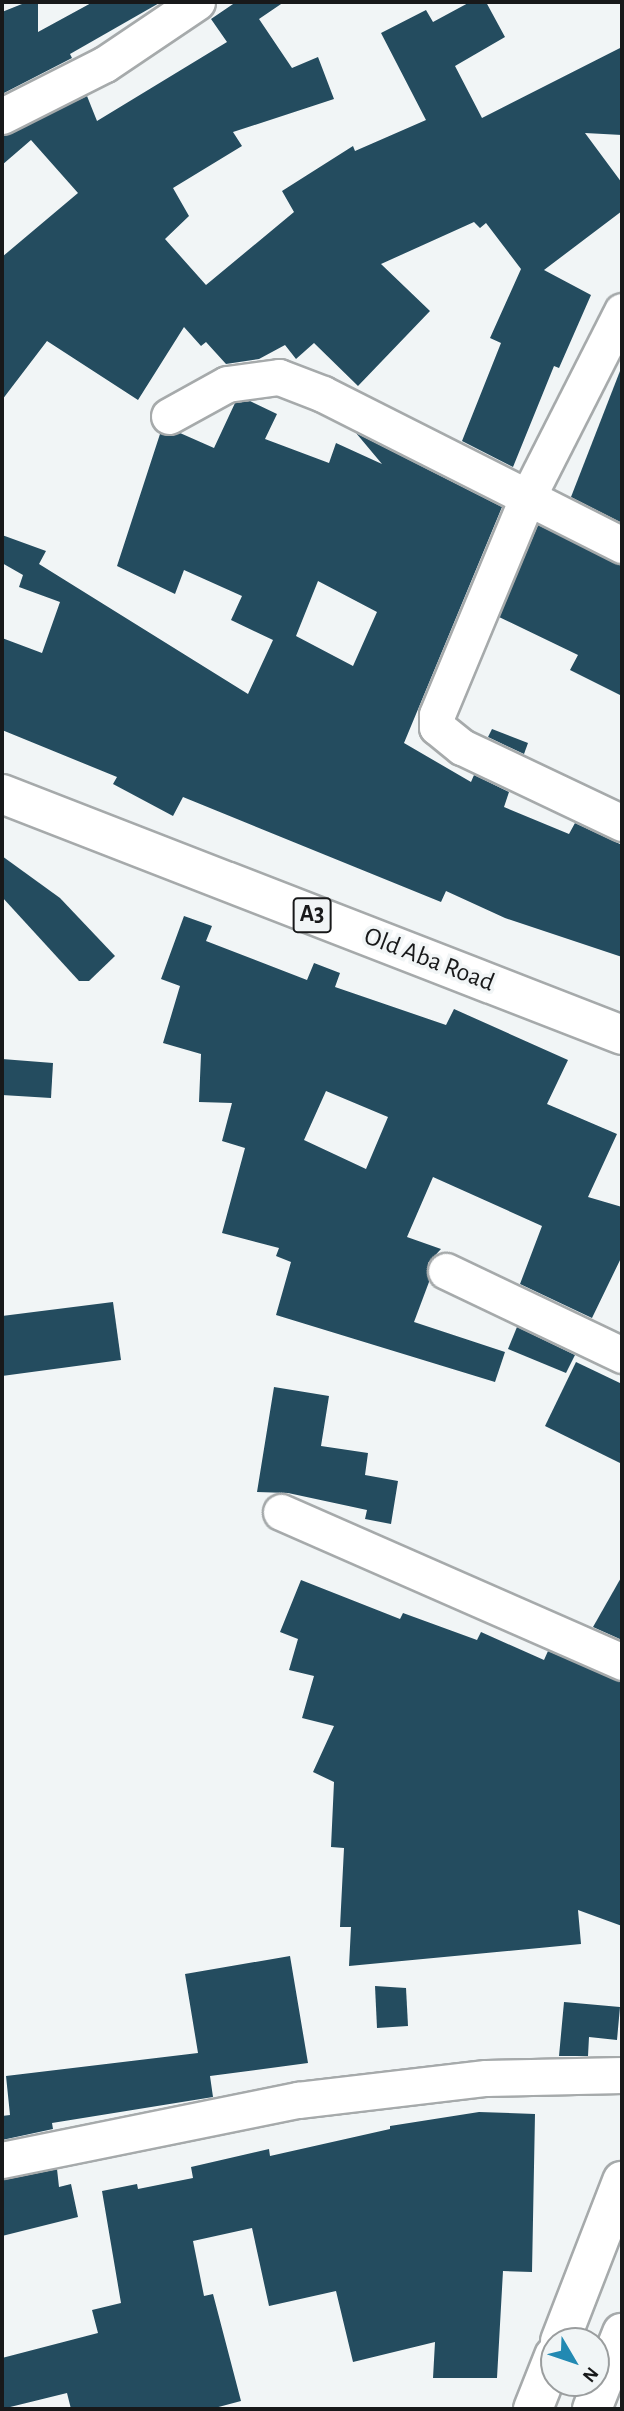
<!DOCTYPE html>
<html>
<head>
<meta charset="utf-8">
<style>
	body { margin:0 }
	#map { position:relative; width:624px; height:2411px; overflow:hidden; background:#f1f5f6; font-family:"Alegreya Sans",sans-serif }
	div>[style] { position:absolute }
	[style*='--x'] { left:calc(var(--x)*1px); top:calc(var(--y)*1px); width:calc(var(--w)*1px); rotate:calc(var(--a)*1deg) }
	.building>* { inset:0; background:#244c5f }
	.roads { filter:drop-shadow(2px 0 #a6aaab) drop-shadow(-2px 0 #a6aaab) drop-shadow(0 2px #a6aaab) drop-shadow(0 -2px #a6aaab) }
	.street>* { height:35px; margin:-17.5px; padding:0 17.5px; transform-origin:17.5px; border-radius:17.5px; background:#fff }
	.primary>* { height:38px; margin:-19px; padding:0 19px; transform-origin:19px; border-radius:19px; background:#fff }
	.highway>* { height:38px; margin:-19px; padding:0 19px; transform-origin:19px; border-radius:19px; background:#fff }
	span { translate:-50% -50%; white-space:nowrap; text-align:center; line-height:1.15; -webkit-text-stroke:7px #f1f5f6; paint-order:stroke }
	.shield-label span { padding:2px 5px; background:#f1f5f6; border:2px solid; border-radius:5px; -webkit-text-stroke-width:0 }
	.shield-label { font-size:24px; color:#18191a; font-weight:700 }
	.street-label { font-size:26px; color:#18191a }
	.frame { position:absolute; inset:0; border:4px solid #18191a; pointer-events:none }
	.north { position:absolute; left:540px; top:2327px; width:70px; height:70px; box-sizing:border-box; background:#f1f5f6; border:2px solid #9a9d9e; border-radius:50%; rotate:129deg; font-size:19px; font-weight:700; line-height:28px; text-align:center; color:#18191a }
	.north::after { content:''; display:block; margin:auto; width:24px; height:32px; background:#2289b2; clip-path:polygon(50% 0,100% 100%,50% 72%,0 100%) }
</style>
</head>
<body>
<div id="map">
	<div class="building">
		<div style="clip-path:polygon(27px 2px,38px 2px,38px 32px,93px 2px,161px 2px,70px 54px,72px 58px,2px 94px,2px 12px)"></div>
		<div style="clip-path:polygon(236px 2px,284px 2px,259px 19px,292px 68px,318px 57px,334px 99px,233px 132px,242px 146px,173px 188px,189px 216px,165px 239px,206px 285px,294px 212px,282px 191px,353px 146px,355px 151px,426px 120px,381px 33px,426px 10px,433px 22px,470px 2px,486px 2px,505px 37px,455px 66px,482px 118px,622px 47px,622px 135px,585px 133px,622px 183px,622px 211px,544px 270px,591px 295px,559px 368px,554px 366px,513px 467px,462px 441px,501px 343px,490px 338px,521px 269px,486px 223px,480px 228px,474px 222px,381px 264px,430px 311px,358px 386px,314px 343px,296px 359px,285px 345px,259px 359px,226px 364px,206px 342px,201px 346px,184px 327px,138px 400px,47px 341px,2px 400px,2px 257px,78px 193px,31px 140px,2px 165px,2px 136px,87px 96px,97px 121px,227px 42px,211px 19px)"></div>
		<div style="clip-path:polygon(620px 371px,622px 371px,622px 523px,571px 497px)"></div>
		<div style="clip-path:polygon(evenodd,250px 401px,277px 414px,265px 439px,329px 463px,336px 443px,382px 464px,356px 433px,502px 507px,404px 743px,471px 782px,474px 775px,509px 792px,504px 807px,569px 834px,575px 823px,622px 845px,622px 957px,505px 918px,446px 891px,441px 902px,183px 797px,173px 816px,113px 784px,117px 777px,2px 730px,2px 638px,42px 653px,60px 602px,19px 587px,23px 575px,2px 563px,2px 535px,46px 551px,39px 564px,248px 694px,273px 640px,231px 620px,242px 596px,184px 570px,175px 594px,117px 566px,160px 434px,180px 433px,214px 448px,235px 403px,250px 401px,318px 581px,377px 612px,353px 666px,296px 636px,318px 581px)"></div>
		<div style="clip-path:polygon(538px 525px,622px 565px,622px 696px,570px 670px,578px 655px,499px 617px)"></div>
		<div style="clip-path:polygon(492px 729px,528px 743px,524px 754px,488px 737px)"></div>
		<div style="clip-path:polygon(2px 856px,60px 898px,115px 956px,89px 981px,79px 981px,2px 897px)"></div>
		<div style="clip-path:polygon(evenodd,184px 916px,212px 926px,206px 941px,307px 980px,314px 963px,340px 973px,335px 987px,446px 1025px,454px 1009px,568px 1060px,547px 1104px,617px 1134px,588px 1197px,622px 1207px,622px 1256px,592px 1318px,520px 1284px,542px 1226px,433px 1177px,407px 1237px,441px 1249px,428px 1263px,429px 1282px,414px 1322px,505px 1352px,495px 1382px,276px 1315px,291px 1262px,276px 1256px,279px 1248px,222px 1233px,245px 1148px,222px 1141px,232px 1103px,199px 1102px,201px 1054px,163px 1043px,180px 986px,161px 979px,184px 916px,326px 1091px,388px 1117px,366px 1169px,304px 1140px,326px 1091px)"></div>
		<div style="clip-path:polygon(2px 1059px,53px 1063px,51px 1098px,2px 1095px)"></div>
		<div style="clip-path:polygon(113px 1302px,121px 1360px,2px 1376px,2px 1316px)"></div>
		<div style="clip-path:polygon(517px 1327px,575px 1355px,566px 1373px,508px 1349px)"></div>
		<div style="clip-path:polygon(576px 1362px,622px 1384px,622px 1464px,545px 1426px)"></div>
		<div style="clip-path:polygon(274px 1387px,329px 1396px,321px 1446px,368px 1453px,365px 1475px,398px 1481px,391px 1524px,365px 1519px,367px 1510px,288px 1493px,257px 1492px)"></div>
		<div style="clip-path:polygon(622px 1576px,622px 1640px,593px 1627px)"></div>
		<div style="clip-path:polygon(301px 1580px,400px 1619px,403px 1613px,477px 1640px,481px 1632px,544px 1660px,548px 1651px,622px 1682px,622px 1926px,578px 1910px,581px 1944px,349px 1966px,351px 1927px,340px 1927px,344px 1848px,331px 1847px,334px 1782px,313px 1772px,334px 1726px,302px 1718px,314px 1676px,289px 1670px,298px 1639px,280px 1632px)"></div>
		<div style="clip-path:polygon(290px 1956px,308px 2063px,210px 2076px,213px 2097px,52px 2123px,53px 2129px,2px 2140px,2px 2116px,10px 2115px,6px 2076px,198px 2053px,185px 1974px)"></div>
		<div style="clip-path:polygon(375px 1986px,406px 1988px,408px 2026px,377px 2028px)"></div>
		<div style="clip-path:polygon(564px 2002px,620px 2007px,617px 2040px,589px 2037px,588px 2056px,559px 2056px)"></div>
		<div style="clip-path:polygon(479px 2112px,535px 2114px,532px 2272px,503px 2271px,497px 2378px,433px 2378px,435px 2342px,353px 2362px,336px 2291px,269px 2306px,252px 2228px,193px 2241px,204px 2296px,213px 2294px,241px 2401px,211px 2409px,71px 2409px,67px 2393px,2px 2409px,2px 2358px,98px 2333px,92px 2310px,121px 2303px,102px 2191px,137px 2184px,138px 2189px,193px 2178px,191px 2167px,269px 2149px,270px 2156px,390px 2129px,390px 2126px)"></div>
		<div style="clip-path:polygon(57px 2169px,59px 2187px,71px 2184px,78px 2217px,2px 2236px,2px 2180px)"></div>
	</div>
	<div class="roads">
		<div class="street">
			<div style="--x:2;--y:116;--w:115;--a:-26.8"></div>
			<div style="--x:105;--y:64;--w:111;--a:-34"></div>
			<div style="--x:622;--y:311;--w:208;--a:116.9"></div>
			<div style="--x:528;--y:496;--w:237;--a:112.6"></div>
			<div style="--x:437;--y:715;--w:12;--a:90"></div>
			<div style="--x:437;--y:727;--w:32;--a:39"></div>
			<div style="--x:462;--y:747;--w:177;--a:25.4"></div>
			<div style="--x:169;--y:416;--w:66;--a:-28.9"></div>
			<div style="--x:227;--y:384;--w:52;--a:-7.7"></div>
			<div style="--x:279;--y:377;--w:47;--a:21.1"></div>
			<div style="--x:323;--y:394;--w:335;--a:26.8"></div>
			<div style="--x:446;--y:1271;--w:195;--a:25.5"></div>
			<div style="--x:281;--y:1512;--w:373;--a:23.7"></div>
			<div style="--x:2;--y:2160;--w:302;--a:-11.5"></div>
			<div style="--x:298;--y:2100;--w:189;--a:-6.7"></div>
			<div style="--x:486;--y:2078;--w:136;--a:-1.3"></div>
		</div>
		<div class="primary">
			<div style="--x:2;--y:794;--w:665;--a:21.24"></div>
			<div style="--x:560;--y:2341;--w:172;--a:-68.8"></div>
			<div style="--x:533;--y:2409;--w:57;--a:-68.4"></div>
		</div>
		<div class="highway">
			<div style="--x:592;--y:2409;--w:82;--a:-68.5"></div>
		</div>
	</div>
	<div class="shield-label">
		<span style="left:312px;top:915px">A3</span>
	</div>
	<div class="street-label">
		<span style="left:429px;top:960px;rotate:21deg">Old Aba Road</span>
	</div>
	<div class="frame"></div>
	<div class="north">N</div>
</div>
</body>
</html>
